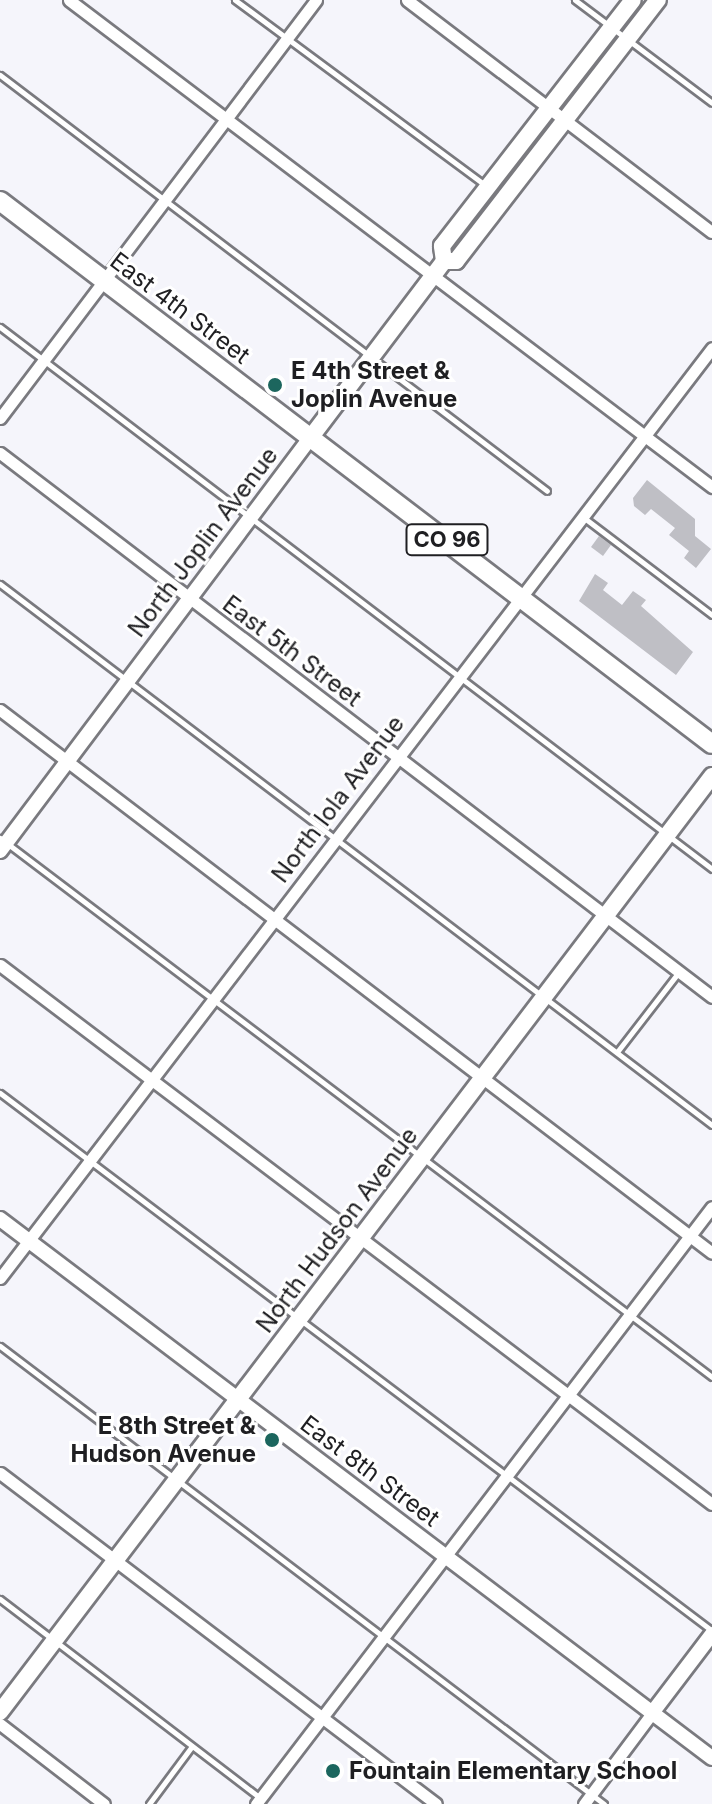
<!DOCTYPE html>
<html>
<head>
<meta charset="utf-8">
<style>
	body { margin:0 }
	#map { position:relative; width:712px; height:1804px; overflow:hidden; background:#f5f5fb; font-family:Inter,sans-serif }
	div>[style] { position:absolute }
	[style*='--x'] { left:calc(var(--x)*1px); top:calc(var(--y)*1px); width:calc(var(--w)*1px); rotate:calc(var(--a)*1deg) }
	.building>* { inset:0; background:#bfbfc5 }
	.roads { filter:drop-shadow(2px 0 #7a7a7f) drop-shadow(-2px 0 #7a7a7f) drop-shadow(0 2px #7a7a7f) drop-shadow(0 -2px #7a7a7f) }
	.service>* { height:5px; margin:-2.5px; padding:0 2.5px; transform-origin:2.5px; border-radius:2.5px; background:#fff }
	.minor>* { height:11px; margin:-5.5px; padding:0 5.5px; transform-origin:5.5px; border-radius:5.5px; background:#fff }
	.tertiary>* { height:14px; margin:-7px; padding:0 7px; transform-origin:7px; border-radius:7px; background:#fff }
	.secondary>* { height:16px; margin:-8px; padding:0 8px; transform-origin:8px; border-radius:8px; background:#fff }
	.primary>* { height:18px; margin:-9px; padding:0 9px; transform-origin:9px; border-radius:9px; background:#fff }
	.dots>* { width:22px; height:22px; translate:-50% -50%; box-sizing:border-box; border:4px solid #fff; border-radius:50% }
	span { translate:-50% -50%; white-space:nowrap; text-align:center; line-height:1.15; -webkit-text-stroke:6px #fff; paint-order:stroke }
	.shield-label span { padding:2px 6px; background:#fff; border:2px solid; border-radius:6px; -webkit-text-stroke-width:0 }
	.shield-label { font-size:22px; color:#1f1f22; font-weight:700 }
	.street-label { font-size:24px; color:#1f1f22 }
	.poi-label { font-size:24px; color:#1f1f22; font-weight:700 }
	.left { translate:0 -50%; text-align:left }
	.right { translate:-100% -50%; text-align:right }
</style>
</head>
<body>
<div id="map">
	<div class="building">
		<div style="clip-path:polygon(647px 480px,695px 519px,695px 536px,711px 549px,696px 568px,684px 558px,689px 551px,669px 535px,675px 528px,651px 509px,645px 515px,634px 506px,633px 498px)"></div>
		<div style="clip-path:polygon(599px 536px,611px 545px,603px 556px,591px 547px)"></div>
		<div style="clip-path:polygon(595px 574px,608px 583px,603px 590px,622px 605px,633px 591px,646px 600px,641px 606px,693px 652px,676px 675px,579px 601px)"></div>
	</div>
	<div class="roads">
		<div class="service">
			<div style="--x:235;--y:0;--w:311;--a:36.5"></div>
			<div style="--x:575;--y:0;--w:171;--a:36.9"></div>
			<div style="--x:0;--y:75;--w:687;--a:37.25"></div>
			<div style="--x:0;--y:327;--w:895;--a:37.28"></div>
			<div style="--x:583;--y:517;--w:162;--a:37.2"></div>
			<div style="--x:0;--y:584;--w:894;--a:37.23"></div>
			<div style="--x:0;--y:838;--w:893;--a:37.13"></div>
			<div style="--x:617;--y:1052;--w:100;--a:-52.3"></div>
			<div style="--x:0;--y:1093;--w:891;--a:37.06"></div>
			<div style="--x:0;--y:1346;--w:758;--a:37.17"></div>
			<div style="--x:0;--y:1599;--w:327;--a:37.4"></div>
			<div style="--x:149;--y:1804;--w:72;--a:-53.4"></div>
		</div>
		<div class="minor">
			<div style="--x:69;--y:0;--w:807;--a:37.14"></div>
			<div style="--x:407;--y:0;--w:383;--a:37.3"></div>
			<div style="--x:0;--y:418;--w:524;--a:-52.91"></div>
			<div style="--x:0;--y:453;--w:896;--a:37.38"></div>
			<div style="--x:0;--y:710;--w:895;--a:37.33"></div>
			<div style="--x:0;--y:965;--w:893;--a:37.13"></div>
			<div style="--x:0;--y:1278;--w:1171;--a:-52.56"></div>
			<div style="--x:0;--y:1473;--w:547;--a:37.2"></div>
			<div style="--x:0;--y:1724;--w:131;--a:37.6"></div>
			<div style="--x:256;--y:1804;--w:751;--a:-52.63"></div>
			<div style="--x:584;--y:1804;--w:114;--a:-53.2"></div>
		</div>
		<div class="tertiary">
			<div style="--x:0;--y:851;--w:518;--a:-53.09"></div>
			<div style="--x:0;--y:1219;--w:893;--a:37.13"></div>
			<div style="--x:652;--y:1713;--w:99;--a:-52.8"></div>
		</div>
		<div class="secondary">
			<div style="--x:444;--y:261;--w:12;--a:0"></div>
			<div style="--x:456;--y:261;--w:330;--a:-52.3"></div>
			<div style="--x:311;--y:437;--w:221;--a:-52.9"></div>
			<div style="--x:444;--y:261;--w:15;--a:-98"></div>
			<div style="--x:442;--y:246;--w:311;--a:-52.2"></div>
			<div style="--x:0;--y:1712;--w:1176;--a:-52.74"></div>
		</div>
		<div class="primary">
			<div style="--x:0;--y:201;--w:895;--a:37.33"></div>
		</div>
	</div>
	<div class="dots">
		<div style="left:275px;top:385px;background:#1c665e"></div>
		<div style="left:272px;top:1440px;background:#1c665e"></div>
		<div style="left:333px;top:1771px;background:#1c665e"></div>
	</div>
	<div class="shield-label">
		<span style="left:447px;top:540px">CO 96</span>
	</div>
	<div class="street-label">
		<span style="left:180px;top:308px;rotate:37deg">East 4th Street</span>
		<span style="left:203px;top:542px;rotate:-53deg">North Joplin Avenue</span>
		<span style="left:292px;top:651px;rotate:37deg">East 5th Street</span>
		<span style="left:338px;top:799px;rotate:-53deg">North Iola Avenue</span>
		<span style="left:337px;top:1230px;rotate:-53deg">North Hudson Avenue</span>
		<span style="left:370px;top:1471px;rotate:37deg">East 8th Street</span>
	</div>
	<div class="poi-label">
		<span class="left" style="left:291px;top:385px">E 4th Street &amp;<br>Joplin Avenue</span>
		<span class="right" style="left:256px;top:1440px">E 8th Street &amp;<br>Hudson Avenue</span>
		<span class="left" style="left:349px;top:1771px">Fountain Elementary School</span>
	</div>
</div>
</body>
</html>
